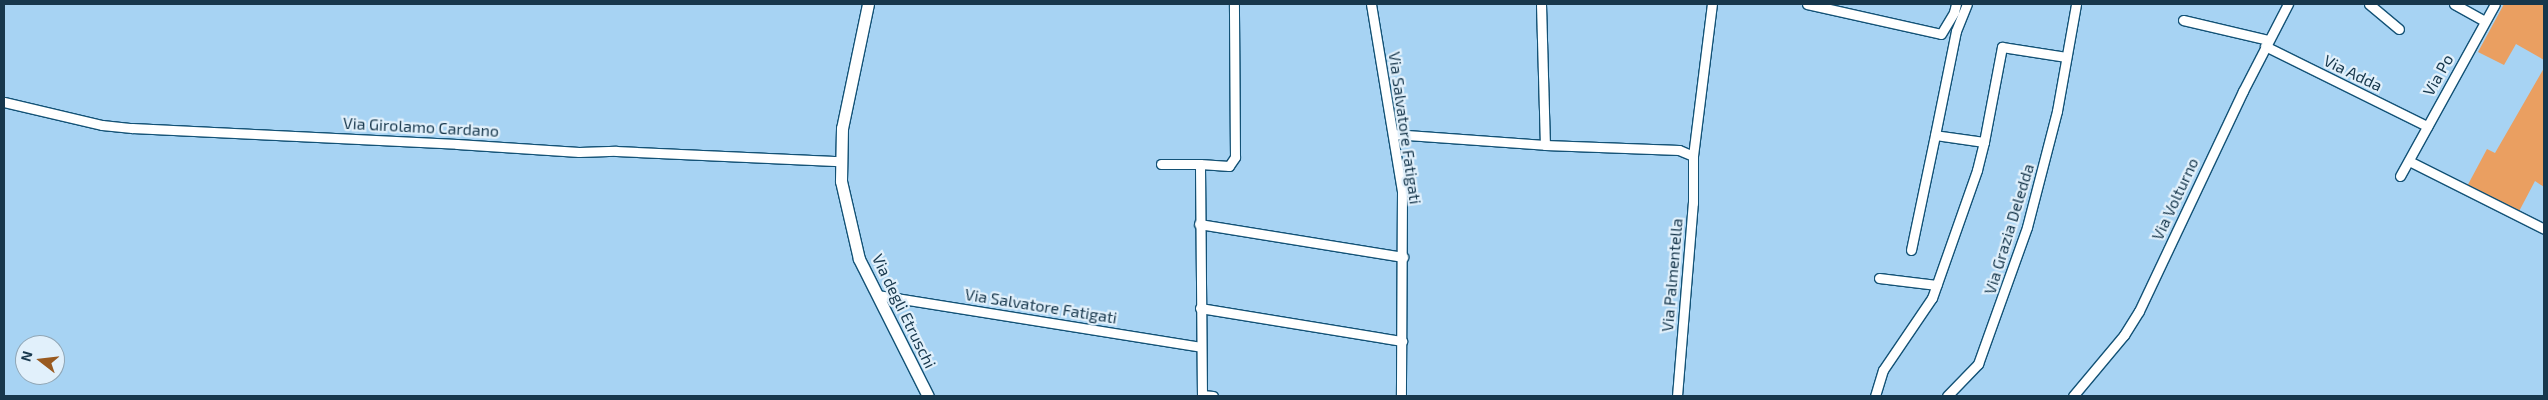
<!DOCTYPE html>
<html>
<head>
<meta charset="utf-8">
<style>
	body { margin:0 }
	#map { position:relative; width:2548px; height:400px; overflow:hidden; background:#a7d3f3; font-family:"Exo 2",sans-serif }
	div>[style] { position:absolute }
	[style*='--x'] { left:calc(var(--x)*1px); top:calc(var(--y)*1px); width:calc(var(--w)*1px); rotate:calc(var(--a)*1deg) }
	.green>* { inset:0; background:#ea9f61 }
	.roads { filter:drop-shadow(1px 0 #135276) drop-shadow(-1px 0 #135276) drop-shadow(0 1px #135276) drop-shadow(0 -1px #135276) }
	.minor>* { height:9px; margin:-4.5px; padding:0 4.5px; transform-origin:4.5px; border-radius:4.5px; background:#fff }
	.major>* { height:11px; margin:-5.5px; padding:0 5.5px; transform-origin:5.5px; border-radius:5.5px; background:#fff }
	span { translate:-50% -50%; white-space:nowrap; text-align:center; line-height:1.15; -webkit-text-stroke:4.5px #e1f0fb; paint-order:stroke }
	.street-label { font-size:16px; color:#17374c }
	.frame { position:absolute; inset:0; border:5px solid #17374c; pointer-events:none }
	.north { position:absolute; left:15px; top:335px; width:50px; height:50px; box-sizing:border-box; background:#e1f0fb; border:1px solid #90a6b5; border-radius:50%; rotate:286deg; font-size:14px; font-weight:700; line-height:20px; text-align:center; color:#17374c }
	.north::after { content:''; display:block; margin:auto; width:18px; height:22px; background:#995a20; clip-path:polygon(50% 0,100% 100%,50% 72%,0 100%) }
</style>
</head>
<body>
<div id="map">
	<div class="green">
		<div style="clip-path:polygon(2504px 4px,2544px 4px,2544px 60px,2516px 44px,2504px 65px,2478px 52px)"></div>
		<div style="clip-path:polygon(2544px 68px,2544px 187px,2535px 181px,2515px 219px,2464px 192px,2487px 149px,2495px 153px)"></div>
	</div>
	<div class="roads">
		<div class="minor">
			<div style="--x:1371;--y:4;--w:190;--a:80.6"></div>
			<div style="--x:1402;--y:191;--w:205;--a:90.3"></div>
			<div style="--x:1541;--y:4;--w:141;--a:88.4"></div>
			<div style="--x:1807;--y:4;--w:137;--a:12.6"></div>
			<div style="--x:1941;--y:34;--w:26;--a:-59"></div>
			<div style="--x:1954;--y:12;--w:8;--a:-76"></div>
			<div style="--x:2369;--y:4;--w:39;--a:40"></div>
			<div style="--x:2454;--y:4;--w:35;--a:29"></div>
			<div style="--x:2183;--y:20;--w:87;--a:13.2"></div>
			<div style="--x:2265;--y:46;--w:181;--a:26.3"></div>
			<div style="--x:4;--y:102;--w:101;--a:13.2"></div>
			<div style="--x:102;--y:125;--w:30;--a:6"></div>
			<div style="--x:132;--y:128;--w:325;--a:2.8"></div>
			<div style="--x:457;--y:144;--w:122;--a:3.8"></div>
			<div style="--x:579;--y:152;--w:37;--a:-2"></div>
			<div style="--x:616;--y:151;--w:224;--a:2.6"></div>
			<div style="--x:1393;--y:134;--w:152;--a:4.1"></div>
			<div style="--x:1545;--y:145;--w:134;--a:2.1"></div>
			<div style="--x:1679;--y:150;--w:15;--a:23"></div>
			<div style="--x:1984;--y:142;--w:97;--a:-79.3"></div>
			<div style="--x:2002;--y:47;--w:65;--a:8.9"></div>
			<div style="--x:2409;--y:161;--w:151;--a:26.7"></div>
			<div style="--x:1161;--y:164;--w:39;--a:0"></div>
			<div style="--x:2400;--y:176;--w:196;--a:-61.1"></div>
			<div style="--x:1199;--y:224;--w:207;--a:9.2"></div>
			<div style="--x:1911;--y:250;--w:117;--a:-78.2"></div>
			<div style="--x:1879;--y:278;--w:58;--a:6.9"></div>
			<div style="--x:877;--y:295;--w:328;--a:9.1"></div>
			<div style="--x:1200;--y:308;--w:205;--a:9.3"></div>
			<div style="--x:1202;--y:395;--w:11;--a:5"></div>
			<div style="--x:1202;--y:396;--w:232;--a:-90.5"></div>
			<div style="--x:1200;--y:164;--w:29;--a:4"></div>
			<div style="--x:1229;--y:166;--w:11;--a:-56"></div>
			<div style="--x:1235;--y:157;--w:153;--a:-90.4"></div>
			<div style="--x:1677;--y:396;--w:194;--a:-85.3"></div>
			<div style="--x:1693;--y:203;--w:47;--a:-90"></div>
			<div style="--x:1693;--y:156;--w:153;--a:-82.9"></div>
			<div style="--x:1875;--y:396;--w:27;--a:-73"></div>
			<div style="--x:1883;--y:370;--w:87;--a:-55.8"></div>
			<div style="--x:1932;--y:298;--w:136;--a:-70.6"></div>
			<div style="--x:1977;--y:170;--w:29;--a:-76"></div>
			<div style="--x:1984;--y:142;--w:49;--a:-171.9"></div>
			<div style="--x:1935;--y:135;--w:106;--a:-78.6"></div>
			<div style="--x:1956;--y:31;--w:29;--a:-68"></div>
			<div style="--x:1947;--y:396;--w:45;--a:-45.9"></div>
			<div style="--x:1978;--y:364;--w:145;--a:-70.3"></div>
			<div style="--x:2027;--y:227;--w:120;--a:-75.5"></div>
			<div style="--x:2057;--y:111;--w:109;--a:-79.9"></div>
			<div style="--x:2073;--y:396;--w:80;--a:-50.1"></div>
			<div style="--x:2124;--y:335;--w:28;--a:-58"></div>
			<div style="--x:2139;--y:311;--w:243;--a:-64.7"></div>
			<div style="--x:2243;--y:91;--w:98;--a:-62.7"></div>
		</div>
		<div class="major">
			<div style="--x:868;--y:4;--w:127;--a:101.8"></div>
			<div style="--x:842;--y:128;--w:53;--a:91.1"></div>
			<div style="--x:841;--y:181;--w:80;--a:77"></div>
			<div style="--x:859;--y:259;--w:153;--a:63.3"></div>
		</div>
	</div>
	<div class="street-label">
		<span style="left:2353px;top:73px;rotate:26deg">Via Adda</span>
		<span style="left:2438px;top:75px;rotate:-61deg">Via Po</span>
		<span style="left:421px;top:127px;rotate:3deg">Via Girolamo Cardano</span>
		<span style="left:1405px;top:128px;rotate:82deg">Via Salvatore Fatigati</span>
		<span style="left:2175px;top:199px;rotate:-65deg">Via Volturno</span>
		<span style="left:2009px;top:229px;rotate:-73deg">Via Grazia Deledda</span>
		<span style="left:1672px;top:275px;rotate:-85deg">Via Palmentella</span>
		<span style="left:1041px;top:306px;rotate:9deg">Via Salvatore Fatigati</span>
		<span style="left:904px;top:311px;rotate:64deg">Via degli Etruschi</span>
	</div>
	<div class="frame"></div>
	<div class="north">N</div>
</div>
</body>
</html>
